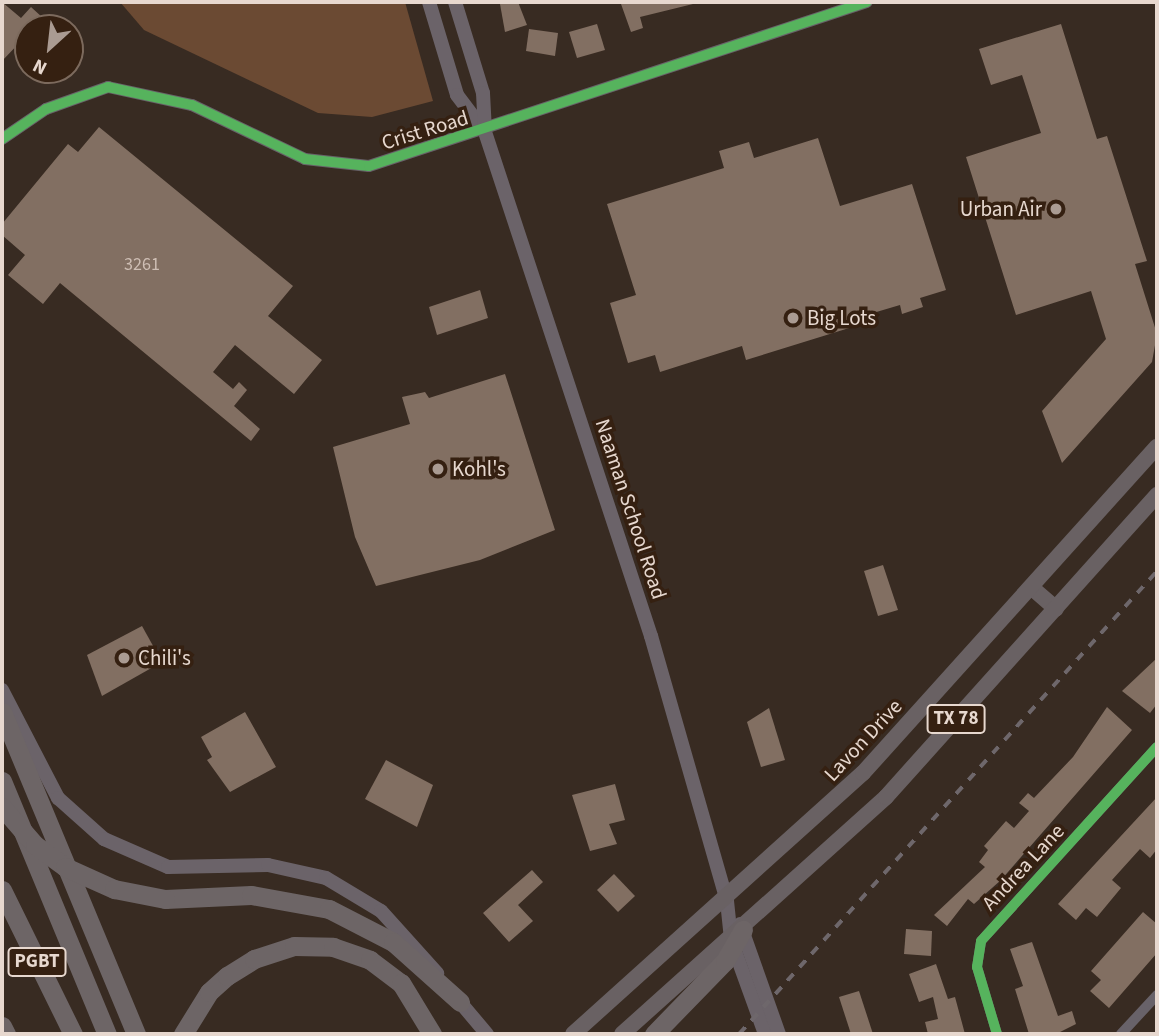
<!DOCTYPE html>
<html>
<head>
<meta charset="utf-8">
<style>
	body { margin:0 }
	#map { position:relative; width:1159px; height:1036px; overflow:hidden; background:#382b22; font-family:"Source Sans 3",sans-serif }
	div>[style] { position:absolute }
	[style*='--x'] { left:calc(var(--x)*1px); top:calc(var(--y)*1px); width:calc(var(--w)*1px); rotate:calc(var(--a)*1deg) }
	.green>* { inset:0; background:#6b4a33 }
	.building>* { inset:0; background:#826f62 }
	.minor>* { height:10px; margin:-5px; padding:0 5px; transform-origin:5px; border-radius:5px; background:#686269 }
	.tertiary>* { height:12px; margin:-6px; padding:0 6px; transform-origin:6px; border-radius:6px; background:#686269 }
	.secondary>* { height:14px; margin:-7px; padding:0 7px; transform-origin:7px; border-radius:7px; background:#6b6369 }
	.primary>* { height:16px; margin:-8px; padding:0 8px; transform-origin:8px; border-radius:8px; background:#696163 }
	.motorway>* { height:19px; margin:-9.5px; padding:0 9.5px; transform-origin:9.5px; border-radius:9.5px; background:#6d6566 }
	.rail>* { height:3.5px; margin-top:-1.75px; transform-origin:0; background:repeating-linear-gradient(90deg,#6e676b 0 9px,transparent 0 18px) }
	.motorway-bridge>* { height:19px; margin:-9.5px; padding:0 9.5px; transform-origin:9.5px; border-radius:9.5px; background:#6d6566 }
	.cycleway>* { height:10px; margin:-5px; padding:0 5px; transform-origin:5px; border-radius:5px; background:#56b35d }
	.dots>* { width:19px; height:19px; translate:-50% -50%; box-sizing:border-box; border:4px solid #352011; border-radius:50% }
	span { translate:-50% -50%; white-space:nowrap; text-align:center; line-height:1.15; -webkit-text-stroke:7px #352011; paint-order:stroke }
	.number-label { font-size:18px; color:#cebeb4 }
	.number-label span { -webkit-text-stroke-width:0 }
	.shield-label span { padding:2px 5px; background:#352011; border:2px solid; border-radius:5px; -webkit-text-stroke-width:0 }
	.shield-label { font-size:19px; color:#e7d8cf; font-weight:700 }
	.street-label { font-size:21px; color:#e7d8cf }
	.poi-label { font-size:21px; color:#e7d8cf }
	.right { translate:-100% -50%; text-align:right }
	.left { translate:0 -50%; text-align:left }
	.frame { position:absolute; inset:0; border:4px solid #e7d8cf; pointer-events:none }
	.north { position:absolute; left:14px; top:14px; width:70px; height:70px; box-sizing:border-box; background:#352011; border:2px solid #7c6a5d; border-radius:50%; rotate:207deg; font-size:19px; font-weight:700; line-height:28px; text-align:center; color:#e7d8cf }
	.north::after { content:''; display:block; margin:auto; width:24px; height:32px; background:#aa9b92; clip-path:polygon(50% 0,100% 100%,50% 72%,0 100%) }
</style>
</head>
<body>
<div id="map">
	<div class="green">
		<div style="clip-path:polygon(120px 2px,405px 2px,433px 101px,372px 117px,318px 113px,144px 30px)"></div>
	</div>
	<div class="building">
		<div style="clip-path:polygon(2px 2px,21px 18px,31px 7px,43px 18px,2px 61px)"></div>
		<div style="clip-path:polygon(518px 2px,527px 25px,505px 32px,500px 4px)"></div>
		<div style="clip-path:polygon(627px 2px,693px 2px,693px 4px,640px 17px,643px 28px,631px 32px,621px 4px)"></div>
		<div style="clip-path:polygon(597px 24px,605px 50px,577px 58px,569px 32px)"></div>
		<div style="clip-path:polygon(1061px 24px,1097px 139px,1107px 136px,1147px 261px,1135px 264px,1157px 334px,1152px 362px,1062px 463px,1042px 411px,1106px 339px,1091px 291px,1016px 315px,966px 157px,1041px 133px,1022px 75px,991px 85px,979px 49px)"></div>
		<div style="clip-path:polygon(529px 29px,558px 33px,555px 56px,526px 51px)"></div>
		<div style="clip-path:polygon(99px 127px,293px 286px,268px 316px,322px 360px,294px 394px,235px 345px,213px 372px,233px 389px,239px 382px,247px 390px,234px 406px,260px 429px,251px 441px,60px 283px,43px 304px,8px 275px,25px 255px,2px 235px,2px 224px,68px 144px,78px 152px)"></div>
		<div style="clip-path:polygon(818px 138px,840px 206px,912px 184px,946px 290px,920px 298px,923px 307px,902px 314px,900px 305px,873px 313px,875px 320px,746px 360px,742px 346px,660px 372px,655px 355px,628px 363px,610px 303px,636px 295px,607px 204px,724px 168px,719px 151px,749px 142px,754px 158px)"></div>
		<div style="clip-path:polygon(480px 290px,488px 318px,437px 335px,429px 307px)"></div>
		<div style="clip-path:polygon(505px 374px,555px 530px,480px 560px,376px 586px,355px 537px,333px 447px,410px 424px,402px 397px,425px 392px,429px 398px)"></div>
		<div style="clip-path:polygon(883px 565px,898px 610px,878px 616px,864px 571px)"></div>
		<div style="clip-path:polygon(142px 626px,162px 662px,102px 696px,87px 655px)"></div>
		<div style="clip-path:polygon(1157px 658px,1157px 704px,1150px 713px,1122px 691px)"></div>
		<div style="clip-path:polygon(1107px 707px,1132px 730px,1001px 880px,974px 904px,968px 899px,947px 926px,934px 915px,985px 867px,979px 862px,988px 850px,984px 846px,1006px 821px,1014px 828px,1029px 811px,1019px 803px,1028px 793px,1034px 798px,1073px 757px)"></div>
		<div style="clip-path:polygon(769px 708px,785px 760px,761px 767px,747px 722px)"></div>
		<div style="clip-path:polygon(245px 712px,276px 767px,230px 792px,207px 760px,212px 757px,201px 737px)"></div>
		<div style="clip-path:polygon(386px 760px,433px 785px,417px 827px,365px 799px)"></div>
		<div style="clip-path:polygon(615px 784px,625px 820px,609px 824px,617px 844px,590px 851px,572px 795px)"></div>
		<div style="clip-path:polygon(1157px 797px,1157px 849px,1150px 858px,1140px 849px,1112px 880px,1121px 888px,1097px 917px,1086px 908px,1076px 920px,1058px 904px)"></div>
		<div style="clip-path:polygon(532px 870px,543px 882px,518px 905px,533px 921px,509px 942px,483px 913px)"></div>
		<div style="clip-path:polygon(614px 874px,635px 896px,618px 912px,597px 890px)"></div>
		<div style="clip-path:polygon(1143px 912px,1157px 924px,1157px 953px,1109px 1008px,1090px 991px,1101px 980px,1091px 971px)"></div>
		<div style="clip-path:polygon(906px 929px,932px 931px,931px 956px,904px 954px)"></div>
		<div style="clip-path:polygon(1032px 942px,1058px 1016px,1072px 1011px,1076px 1024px,1056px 1034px,1029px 1034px,1015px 989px,1023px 986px,1010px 949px)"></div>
		<div style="clip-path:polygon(936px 964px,948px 999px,955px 997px,965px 1034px,928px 1034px,925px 1022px,938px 1019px,933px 997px,919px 1002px,909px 974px)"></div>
		<div style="clip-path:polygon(859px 991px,873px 1034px,851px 1034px,839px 997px)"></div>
	</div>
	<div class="minor">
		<div style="--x:997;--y:1034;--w:70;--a:-106.6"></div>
		<div style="--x:977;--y:967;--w:26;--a:-81"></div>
		<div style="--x:981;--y:941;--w:262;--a:-47.8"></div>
		<div style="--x:1121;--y:1034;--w:53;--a:-47.3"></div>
	</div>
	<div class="tertiary">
		<div style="--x:2;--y:139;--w:53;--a:-34.3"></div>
		<div style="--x:46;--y:109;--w:66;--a:-19.5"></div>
		<div style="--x:108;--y:87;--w:86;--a:12.1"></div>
		<div style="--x:192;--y:105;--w:125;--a:25.5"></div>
		<div style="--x:305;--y:159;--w:64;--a:6.2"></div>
		<div style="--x:369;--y:166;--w:524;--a:-18.23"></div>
	</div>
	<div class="secondary">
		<div style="--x:429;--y:2;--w:97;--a:73.2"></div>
		<div style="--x:457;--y:95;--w:46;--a:52.9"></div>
		<div style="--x:455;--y:2;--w:95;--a:72.9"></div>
		<div style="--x:483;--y:93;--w:39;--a:87"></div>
		<div style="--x:485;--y:132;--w:531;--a:71.77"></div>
		<div style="--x:651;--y:636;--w:276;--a:74"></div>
		<div style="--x:727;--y:901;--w:39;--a:84"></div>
		<div style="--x:731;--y:940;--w:100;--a:70.1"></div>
		<div style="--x:2;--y:690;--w:122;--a:62.6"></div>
		<div style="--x:58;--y:798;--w:62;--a:41.7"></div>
		<div style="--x:104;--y:839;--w:70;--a:23.6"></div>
		<div style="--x:168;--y:867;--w:100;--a:-1.1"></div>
		<div style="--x:268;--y:865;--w:59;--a:12.6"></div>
		<div style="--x:326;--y:878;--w:64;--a:31"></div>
		<div style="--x:381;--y:911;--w:84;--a:47.9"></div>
		<div style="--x:740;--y:924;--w:117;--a:70.5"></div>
		<div style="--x:454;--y:995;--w:51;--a:49.8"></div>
	</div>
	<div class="primary">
		<div style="--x:1031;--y:587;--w:33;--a:41"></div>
		<div style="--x:573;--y:1034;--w:390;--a:-42"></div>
		<div style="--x:863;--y:773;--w:439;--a:-48"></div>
		<div style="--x:622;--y:1034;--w:355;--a:-41.9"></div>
		<div style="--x:886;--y:797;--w:406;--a:-48.1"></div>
	</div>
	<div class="motorway">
		<div style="--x:2;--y:712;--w:349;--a:67.4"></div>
		<div style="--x:2;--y:781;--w:274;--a:67.5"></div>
		<div style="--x:2;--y:890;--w:161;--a:63.8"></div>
		<div style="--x:165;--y:899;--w:86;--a:-2.7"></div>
		<div style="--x:251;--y:895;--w:79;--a:10.2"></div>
		<div style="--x:329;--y:909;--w:72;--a:27.3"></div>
		<div style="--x:393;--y:942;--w:90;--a:41.8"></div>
		<div style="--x:2;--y:1026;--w:9;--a:63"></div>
		<div style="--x:183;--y:1034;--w:49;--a:-58.2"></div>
		<div style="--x:209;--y:992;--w:24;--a:-42"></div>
		<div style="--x:227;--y:976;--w:32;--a:-32"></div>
		<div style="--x:254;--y:959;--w:42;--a:-18"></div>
		<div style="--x:294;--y:946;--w:39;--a:1"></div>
		<div style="--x:333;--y:947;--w:39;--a:19"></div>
		<div style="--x:370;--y:960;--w:39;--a:37"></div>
		<div style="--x:401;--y:983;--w:60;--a:58.7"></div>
		<div style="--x:654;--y:1034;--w:102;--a:-45.8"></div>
		<div style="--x:725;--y:961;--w:36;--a:-60"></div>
	</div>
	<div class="rail">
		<div style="--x:739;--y:1034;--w:624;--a:-47.92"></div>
	</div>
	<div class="motorway-bridge">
		<div style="--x:2;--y:807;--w:50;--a:49"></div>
		<div style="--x:35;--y:845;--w:37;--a:36"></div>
		<div style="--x:65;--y:867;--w:54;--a:24.2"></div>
		<div style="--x:114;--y:889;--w:52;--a:11.1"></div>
	</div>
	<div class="cycleway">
		<div style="--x:2;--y:139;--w:53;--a:-34.3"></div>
		<div style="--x:46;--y:109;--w:66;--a:-19.5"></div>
		<div style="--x:108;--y:87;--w:86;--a:12.1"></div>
		<div style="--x:192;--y:105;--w:125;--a:25.5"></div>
		<div style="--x:305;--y:159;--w:64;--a:6.2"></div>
		<div style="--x:369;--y:166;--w:524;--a:-18.23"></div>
		<div style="--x:997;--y:1034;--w:70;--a:-106.6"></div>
		<div style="--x:977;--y:967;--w:26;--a:-81"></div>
		<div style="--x:981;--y:941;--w:262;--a:-47.8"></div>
	</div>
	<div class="dots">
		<div style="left:1056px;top:209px;background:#aa9b92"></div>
		<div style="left:793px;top:318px;background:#aa9b92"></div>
		<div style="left:438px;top:469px;background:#aa9b92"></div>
		<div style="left:124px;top:658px;background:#aa9b92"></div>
	</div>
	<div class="number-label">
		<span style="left:142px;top:265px">3261</span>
	</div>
	<div class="shield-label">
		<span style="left:956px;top:719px">TX 78</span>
		<span style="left:37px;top:962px">PGBT</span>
	</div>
	<div class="street-label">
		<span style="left:425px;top:130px;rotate:-17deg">Crist Road</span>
		<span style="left:631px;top:509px;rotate:72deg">Naaman School Road</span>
		<span style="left:863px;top:740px;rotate:-47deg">Lavon Drive</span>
		<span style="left:1023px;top:867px;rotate:-47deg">Andrea Lane</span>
	</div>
	<div class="poi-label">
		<span class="right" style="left:1042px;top:209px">Urban Air</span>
		<span class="left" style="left:807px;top:318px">Big Lots</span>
		<span class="left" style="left:452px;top:469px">Kohl's</span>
		<span class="left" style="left:138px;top:658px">Chili's</span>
	</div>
	<div class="frame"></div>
	<div class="north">N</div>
</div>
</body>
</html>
